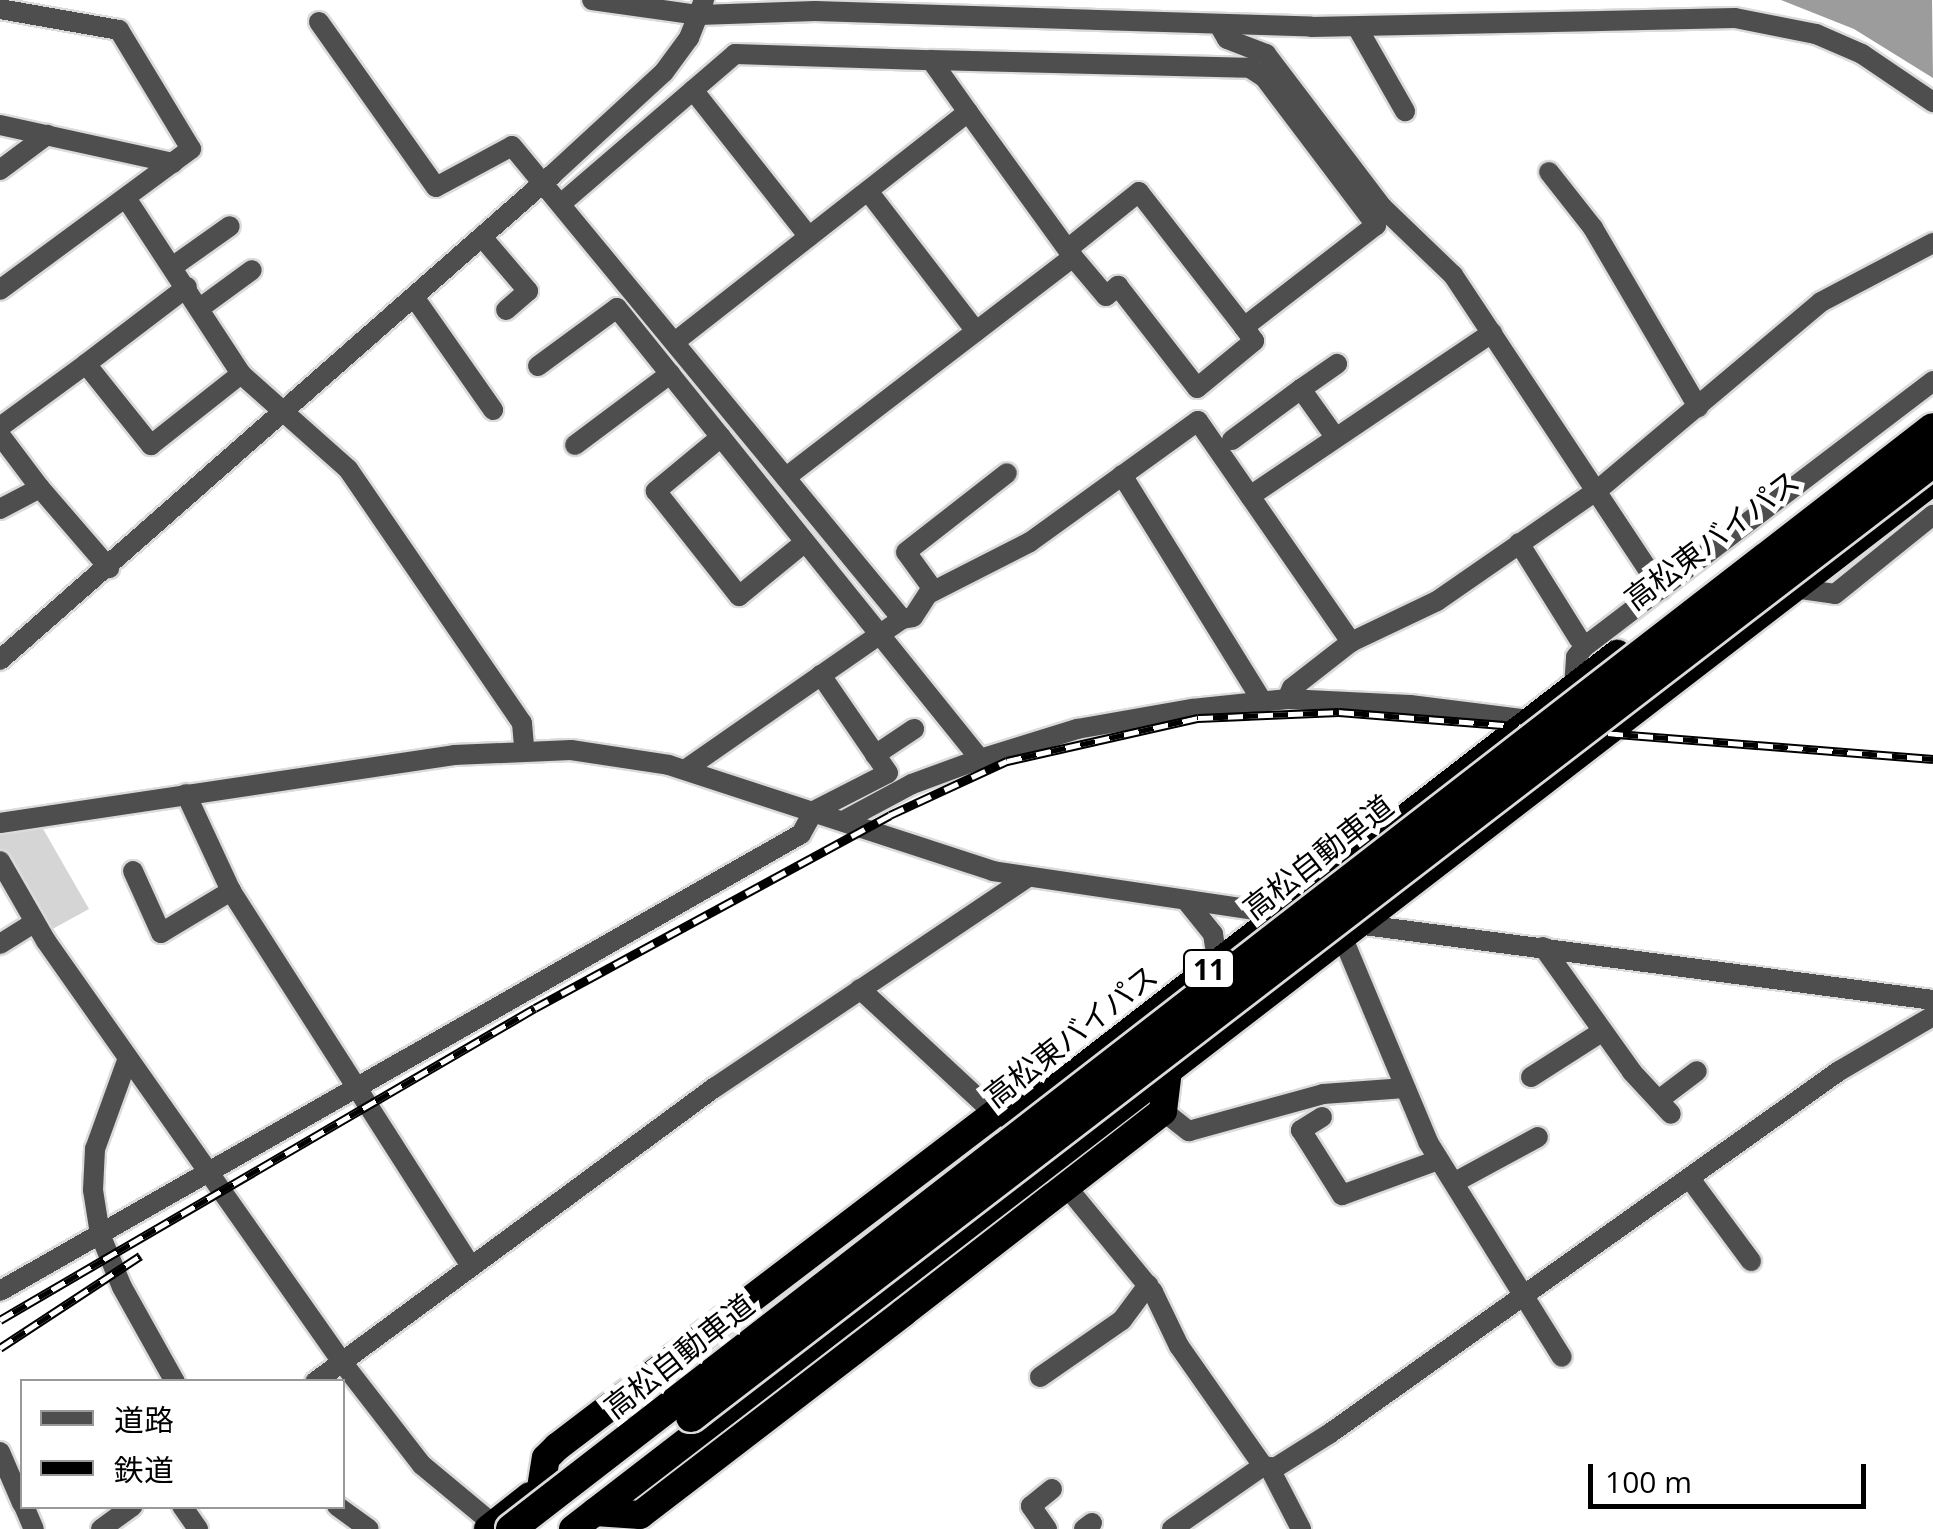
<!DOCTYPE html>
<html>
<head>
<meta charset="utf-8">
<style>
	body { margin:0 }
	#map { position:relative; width:1933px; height:1529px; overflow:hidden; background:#fff; font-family:"Open Sans","Noto Sans JP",sans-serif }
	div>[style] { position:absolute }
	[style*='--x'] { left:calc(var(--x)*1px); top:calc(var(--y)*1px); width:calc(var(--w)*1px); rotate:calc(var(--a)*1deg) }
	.green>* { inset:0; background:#d5d5d5 }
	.water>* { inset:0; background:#9c9c9c }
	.roads { filter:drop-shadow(2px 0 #dbdbdb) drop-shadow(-2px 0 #dbdbdb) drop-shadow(0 2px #dbdbdb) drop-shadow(0 -2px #dbdbdb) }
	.minor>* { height:20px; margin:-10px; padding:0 10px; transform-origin:10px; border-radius:10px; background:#4e4e4e }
	.tertiary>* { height:20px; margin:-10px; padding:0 10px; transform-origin:10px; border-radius:10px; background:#4e4e4e }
	.trunk>* { height:28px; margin:-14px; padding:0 14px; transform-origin:14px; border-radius:14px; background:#000 }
	.rail>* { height:9px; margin-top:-4.5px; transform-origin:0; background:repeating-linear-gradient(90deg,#fff 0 15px,#000 0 30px); box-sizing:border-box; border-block:2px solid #000 }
	.bridges { filter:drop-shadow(2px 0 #dbdbdb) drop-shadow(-2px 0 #dbdbdb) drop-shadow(0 2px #dbdbdb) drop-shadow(0 -2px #dbdbdb) }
	.motorway-bridge>* { height:30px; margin:-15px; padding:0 15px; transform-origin:15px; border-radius:15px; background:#000 }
	span { translate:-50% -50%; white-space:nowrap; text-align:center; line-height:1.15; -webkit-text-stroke:10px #fff; paint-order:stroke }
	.shield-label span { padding:2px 8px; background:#fff; border:2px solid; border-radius:8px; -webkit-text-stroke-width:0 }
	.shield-label { font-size:28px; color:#000; font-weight:700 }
	.street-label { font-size:30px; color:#000 }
	.legend { position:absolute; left:20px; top:1379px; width:325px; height:130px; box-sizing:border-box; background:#fff; border:2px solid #999; margin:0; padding:12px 18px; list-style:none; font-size:30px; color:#000 }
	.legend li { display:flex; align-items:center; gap:20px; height:50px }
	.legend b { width:50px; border:2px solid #999 }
	.scale { position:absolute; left:1588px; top:1464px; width:278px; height:45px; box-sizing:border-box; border:5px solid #000; border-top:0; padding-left:12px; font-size:30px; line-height:35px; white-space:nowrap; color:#000; -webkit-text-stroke:8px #fff; paint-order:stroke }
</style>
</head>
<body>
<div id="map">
	<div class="green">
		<div style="clip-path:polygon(42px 827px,89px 909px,47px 932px,0 853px,0 834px)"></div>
	</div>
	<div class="water">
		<div style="clip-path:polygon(1781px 0,1932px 0,1933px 78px,1854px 29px)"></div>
	</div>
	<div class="roads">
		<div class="minor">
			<div style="--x:592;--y:0;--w:108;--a:8"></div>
			<div style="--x:699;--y:15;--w:116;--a:-2"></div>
			<div style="--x:815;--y:11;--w:496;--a:1.8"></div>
			<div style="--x:1311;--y:27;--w:424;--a:-1.2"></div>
			<div style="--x:1735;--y:18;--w:83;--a:11.2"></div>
			<div style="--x:1816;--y:34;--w:50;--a:23.5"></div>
			<div style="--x:1862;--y:54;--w:86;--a:34.1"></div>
			<div style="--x:0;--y:9;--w:121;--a:10"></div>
			<div style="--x:119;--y:30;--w:139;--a:58.8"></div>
			<div style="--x:191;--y:149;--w:237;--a:143.6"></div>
			<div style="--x:319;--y:22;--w:202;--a:54.7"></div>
			<div style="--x:436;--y:187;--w:86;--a:-28.3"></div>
			<div style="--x:512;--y:146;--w:613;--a:50.49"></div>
			<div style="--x:902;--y:619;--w:264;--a:145.2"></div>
			<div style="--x:1219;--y:25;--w:16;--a:60"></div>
			<div style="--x:1227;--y:39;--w:42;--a:21"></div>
			<div style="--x:1266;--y:54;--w:192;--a:52.8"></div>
			<div style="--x:1382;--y:207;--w:98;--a:43.8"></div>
			<div style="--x:1453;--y:275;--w:377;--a:56.5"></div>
			<div style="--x:1357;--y:27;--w:97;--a:60.3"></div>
			<div style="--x:931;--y:60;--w:319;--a:1.4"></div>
			<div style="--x:1250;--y:68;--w:17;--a:33"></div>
			<div style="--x:1264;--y:77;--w:186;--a:52.9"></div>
			<div style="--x:1376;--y:225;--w:167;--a:142.3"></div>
			<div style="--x:1244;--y:327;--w:171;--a:-127.9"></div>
			<div style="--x:1139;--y:192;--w:88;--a:141.4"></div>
			<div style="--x:693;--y:90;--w:187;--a:51.7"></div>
			<div style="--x:0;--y:125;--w:177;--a:12.4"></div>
			<div style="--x:0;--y:170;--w:59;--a:-36.7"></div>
			<div style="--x:1549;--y:172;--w:71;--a:51.8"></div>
			<div style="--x:1593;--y:228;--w:208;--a:59.6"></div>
			<div style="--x:868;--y:191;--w:177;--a:52.4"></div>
			<div style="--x:126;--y:198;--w:210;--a:56.8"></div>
			<div style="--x:241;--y:374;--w:143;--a:41.6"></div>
			<div style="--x:348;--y:469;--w:308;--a:55.6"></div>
			<div style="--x:522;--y:723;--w:25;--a:85"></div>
			<div style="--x:563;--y:202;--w:227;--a:-40.7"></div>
			<div style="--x:735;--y:54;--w:196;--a:1.8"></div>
			<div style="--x:931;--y:60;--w:64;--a:54.6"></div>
			<div style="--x:482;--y:237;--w:71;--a:49.6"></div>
			<div style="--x:528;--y:291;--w:29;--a:139"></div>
			<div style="--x:1073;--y:257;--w:51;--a:49.8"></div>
			<div style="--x:1106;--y:296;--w:16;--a:-40"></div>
			<div style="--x:1118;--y:286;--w:129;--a:52.2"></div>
			<div style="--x:1197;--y:388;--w:74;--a:-39.5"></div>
			<div style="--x:1254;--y:341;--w:17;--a:-126"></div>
			<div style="--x:175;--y:265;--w:67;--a:-35.3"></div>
			<div style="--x:187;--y:287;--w:127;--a:142.7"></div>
			<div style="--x:86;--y:364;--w:104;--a:51.3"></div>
			<div style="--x:151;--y:445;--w:115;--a:-38.3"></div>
			<div style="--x:414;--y:297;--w:138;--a:55"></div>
			<div style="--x:200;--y:308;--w:64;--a:-36.2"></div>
			<div style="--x:676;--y:341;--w:371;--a:-38.1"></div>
			<div style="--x:968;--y:112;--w:179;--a:54.1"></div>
			<div style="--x:1073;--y:257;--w:362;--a:142.5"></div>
			<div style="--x:538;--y:366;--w:98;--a:-36.3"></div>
			<div style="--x:617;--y:308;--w:579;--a:51.17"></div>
			<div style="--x:1301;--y:389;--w:44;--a:-34.8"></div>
			<div style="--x:0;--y:427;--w:107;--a:-36.2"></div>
			<div style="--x:0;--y:435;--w:66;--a:53"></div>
			<div style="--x:40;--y:488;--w:45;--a:152.3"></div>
			<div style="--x:721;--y:437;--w:85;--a:140.3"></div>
			<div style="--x:656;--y:491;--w:134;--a:51.7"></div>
			<div style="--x:739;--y:596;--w:85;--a:-39.3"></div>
			<div style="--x:1232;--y:440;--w:86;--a:-36.5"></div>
			<div style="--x:1301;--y:389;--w:55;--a:54.6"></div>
			<div style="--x:575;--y:445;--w:119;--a:-36.8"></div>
			<div style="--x:1122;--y:475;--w:266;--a:58.2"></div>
			<div style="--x:40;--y:488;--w:106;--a:49.2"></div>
			<div style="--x:1250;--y:496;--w:292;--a:-34"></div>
			<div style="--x:1519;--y:543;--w:113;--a:58"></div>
			<div style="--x:1794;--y:588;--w:41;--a:8.3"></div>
			<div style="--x:1835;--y:594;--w:126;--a:-38.9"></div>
			<div style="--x:928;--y:594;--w:114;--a:-27"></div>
			<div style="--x:1030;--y:542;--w:207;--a:-35.8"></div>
			<div style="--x:1198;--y:421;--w:269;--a:55.3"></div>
			<div style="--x:1351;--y:642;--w:95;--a:-25.5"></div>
			<div style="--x:1437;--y:601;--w:197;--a:-34.7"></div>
			<div style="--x:1599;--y:489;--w:290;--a:-40.1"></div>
			<div style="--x:1821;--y:302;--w:127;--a:-27.8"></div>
			<div style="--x:902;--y:619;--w:11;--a:-10"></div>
			<div style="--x:913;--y:617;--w:35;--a:-57"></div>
			<div style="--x:932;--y:588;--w:44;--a:-125.8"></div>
			<div style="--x:906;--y:552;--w:128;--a:-38"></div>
			<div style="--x:0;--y:660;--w:735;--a:-41.3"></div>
			<div style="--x:1574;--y:687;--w:30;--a:-86"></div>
			<div style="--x:1576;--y:657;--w:13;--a:-51"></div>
			<div style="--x:1584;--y:647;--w:439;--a:-37.3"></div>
			<div style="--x:1287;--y:699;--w:12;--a:-66"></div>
			<div style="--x:1292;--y:688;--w:75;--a:-37.9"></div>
			<div style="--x:875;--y:755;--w:47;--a:-33.7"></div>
			<div style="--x:186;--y:794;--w:107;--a:65.1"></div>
			<div style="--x:231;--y:891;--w:445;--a:57.4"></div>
			<div style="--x:814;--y:811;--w:83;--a:-27.2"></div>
			<div style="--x:888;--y:773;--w:119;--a:-124.4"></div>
			<div style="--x:843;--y:821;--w:78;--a:-28.2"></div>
			<div style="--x:912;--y:784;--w:72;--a:-20.2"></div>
			<div style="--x:980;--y:759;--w:102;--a:-17.2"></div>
			<div style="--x:1077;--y:729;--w:117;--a:-9.9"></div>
			<div style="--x:1192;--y:709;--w:96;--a:-6"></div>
			<div style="--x:1287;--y:699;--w:123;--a:2.8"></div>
			<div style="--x:1410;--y:705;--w:122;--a:7.1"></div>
			<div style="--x:0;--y:861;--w:92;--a:60.1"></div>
			<div style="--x:46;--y:941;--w:515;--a:54.89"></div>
			<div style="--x:342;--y:1362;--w:130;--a:52.2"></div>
			<div style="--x:422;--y:1465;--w:100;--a:39.7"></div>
			<div style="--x:133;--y:871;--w:68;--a:65.7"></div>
			<div style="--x:161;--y:933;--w:82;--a:-31"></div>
			<div style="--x:1188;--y:903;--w:40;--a:51"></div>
			<div style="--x:1213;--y:934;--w:24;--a:81"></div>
			<div style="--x:1217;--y:958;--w:12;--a:121"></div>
			<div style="--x:1342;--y:936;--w:223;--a:67.3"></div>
			<div style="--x:1428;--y:1142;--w:253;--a:58.1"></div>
			<div style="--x:0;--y:944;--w:40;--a:-32"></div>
			<div style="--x:1543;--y:947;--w:153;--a:54.5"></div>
			<div style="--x:1632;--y:1072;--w:57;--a:47.1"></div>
			<div style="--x:860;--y:989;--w:183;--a:42.8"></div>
			<div style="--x:128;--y:1058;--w:97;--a:109.9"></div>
			<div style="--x:95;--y:1149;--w:41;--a:92.8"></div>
			<div style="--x:93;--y:1190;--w:45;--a:81"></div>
			<div style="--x:100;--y:1234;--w:57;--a:67.5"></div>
			<div style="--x:122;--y:1287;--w:109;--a:60.8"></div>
			<div style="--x:1531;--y:1077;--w:85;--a:-32.6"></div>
			<div style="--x:1660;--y:1099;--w:46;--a:-37.1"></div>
			<div style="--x:1163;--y:1111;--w:33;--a:38"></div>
			<div style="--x:1189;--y:1131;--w:139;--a:-15.4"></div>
			<div style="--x:1323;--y:1094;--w:82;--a:-4.2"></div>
			<div style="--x:1322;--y:1117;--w:25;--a:148"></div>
			<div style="--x:1301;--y:1130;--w:77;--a:57.8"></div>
			<div style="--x:1342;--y:1195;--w:102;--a:-20"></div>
			<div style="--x:1691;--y:1180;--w:101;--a:53.5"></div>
			<div style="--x:1457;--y:1181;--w:92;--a:-28.5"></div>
			<div style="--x:1066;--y:1186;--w:137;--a:50.6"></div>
			<div style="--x:1153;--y:1292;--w:60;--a:64.3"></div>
			<div style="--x:1179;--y:1346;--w:146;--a:55"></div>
			<div style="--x:1040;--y:1377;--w:100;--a:-34.8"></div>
			<div style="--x:1122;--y:1320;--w:44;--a:-53.4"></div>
			<div style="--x:315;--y:1382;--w:496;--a:-36.4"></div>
			<div style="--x:714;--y:1088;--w:377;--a:-33.9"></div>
			<div style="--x:0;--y:1452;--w:56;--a:66.7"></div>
			<div style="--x:1269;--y:1467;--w:70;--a:62.7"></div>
			<div style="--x:24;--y:1506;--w:25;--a:67"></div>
			<div style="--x:182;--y:1506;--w:28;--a:55"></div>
			<div style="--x:337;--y:1506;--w:39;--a:36"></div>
			<div style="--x:101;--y:1529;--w:39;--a:-36"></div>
			<div style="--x:1047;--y:1529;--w:28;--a:-125"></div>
			<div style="--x:1031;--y:1506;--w:27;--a:-39"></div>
			<div style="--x:1084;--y:1529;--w:10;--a:-37"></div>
			<div style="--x:1172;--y:1529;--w:111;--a:-34.7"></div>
			<div style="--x:1263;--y:1466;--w:12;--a:9"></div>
			<div style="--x:1275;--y:1468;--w:64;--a:-32.2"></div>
			<div style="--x:1329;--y:1434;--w:626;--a:-35.44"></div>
			<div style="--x:1839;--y:1071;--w:109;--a:-30.3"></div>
		</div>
		<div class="tertiary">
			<div style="--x:552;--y:175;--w:152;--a:-42.6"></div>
			<div style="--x:664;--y:72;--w:42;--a:-53.7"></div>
			<div style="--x:689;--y:38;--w:41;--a:-68.5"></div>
			<div style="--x:0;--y:823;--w:459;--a:-8.5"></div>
			<div style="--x:454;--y:755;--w:117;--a:-2.4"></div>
			<div style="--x:571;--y:750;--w:99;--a:8.7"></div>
			<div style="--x:669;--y:765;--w:341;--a:18.1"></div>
			<div style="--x:993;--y:871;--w:296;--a:8.5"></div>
			<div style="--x:1349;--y:923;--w:589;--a:7.51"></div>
			<div style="--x:0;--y:1291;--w:922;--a:-29.71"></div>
			<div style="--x:801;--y:834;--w:26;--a:-61"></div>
		</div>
		<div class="trunk">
			<div style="--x:1014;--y:1121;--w:763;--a:-37.76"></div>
			<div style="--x:541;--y:1488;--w:30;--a:-81"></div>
			<div style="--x:546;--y:1458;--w:16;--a:-45"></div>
			<div style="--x:557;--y:1447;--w:592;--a:-37.31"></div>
			<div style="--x:595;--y:1512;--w:45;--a:3.8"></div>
			<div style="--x:640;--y:1515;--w:332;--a:-37.5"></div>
			<div style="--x:903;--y:1313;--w:329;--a:-37.8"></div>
			<div style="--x:1163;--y:1111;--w:41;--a:-83"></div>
			<div style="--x:488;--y:1529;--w:53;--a:-38.2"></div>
			<div style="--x:573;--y:1529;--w:1717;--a:-37.62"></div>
		</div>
	</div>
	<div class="rail">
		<div style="--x:0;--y:1320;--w:619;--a:-30.25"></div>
		<div style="--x:535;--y:1008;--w:404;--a:-28.5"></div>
		<div style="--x:890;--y:815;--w:129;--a:-24.8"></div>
		<div style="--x:1007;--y:761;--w:196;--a:-12.7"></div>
		<div style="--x:1198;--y:718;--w:141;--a:-2.4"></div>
		<div style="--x:1339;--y:712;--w:596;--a:4.52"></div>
		<div style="--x:0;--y:1348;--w:168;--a:-33.3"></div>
	</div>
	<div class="bridges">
		<div class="motorway-bridge">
			<div style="--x:691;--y:1417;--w:1567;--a:-37.56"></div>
			<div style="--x:511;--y:1529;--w:1798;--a:-37.75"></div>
		</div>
	</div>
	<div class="shield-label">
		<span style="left:1209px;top:969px">11</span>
	</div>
	<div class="street-label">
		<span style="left:1712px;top:540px;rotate:-37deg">高松東バイパス</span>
		<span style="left:1318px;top:857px;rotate:-38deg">高松自動車道</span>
		<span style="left:1071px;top:1036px;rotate:-38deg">高松東バイパス</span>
		<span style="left:679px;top:1356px;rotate:-38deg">高松自動車道</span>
	</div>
	<ul class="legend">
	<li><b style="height:12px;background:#4e4e4e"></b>道路</li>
	<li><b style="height:12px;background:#000"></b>鉄道</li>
	</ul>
	<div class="scale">100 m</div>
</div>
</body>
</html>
